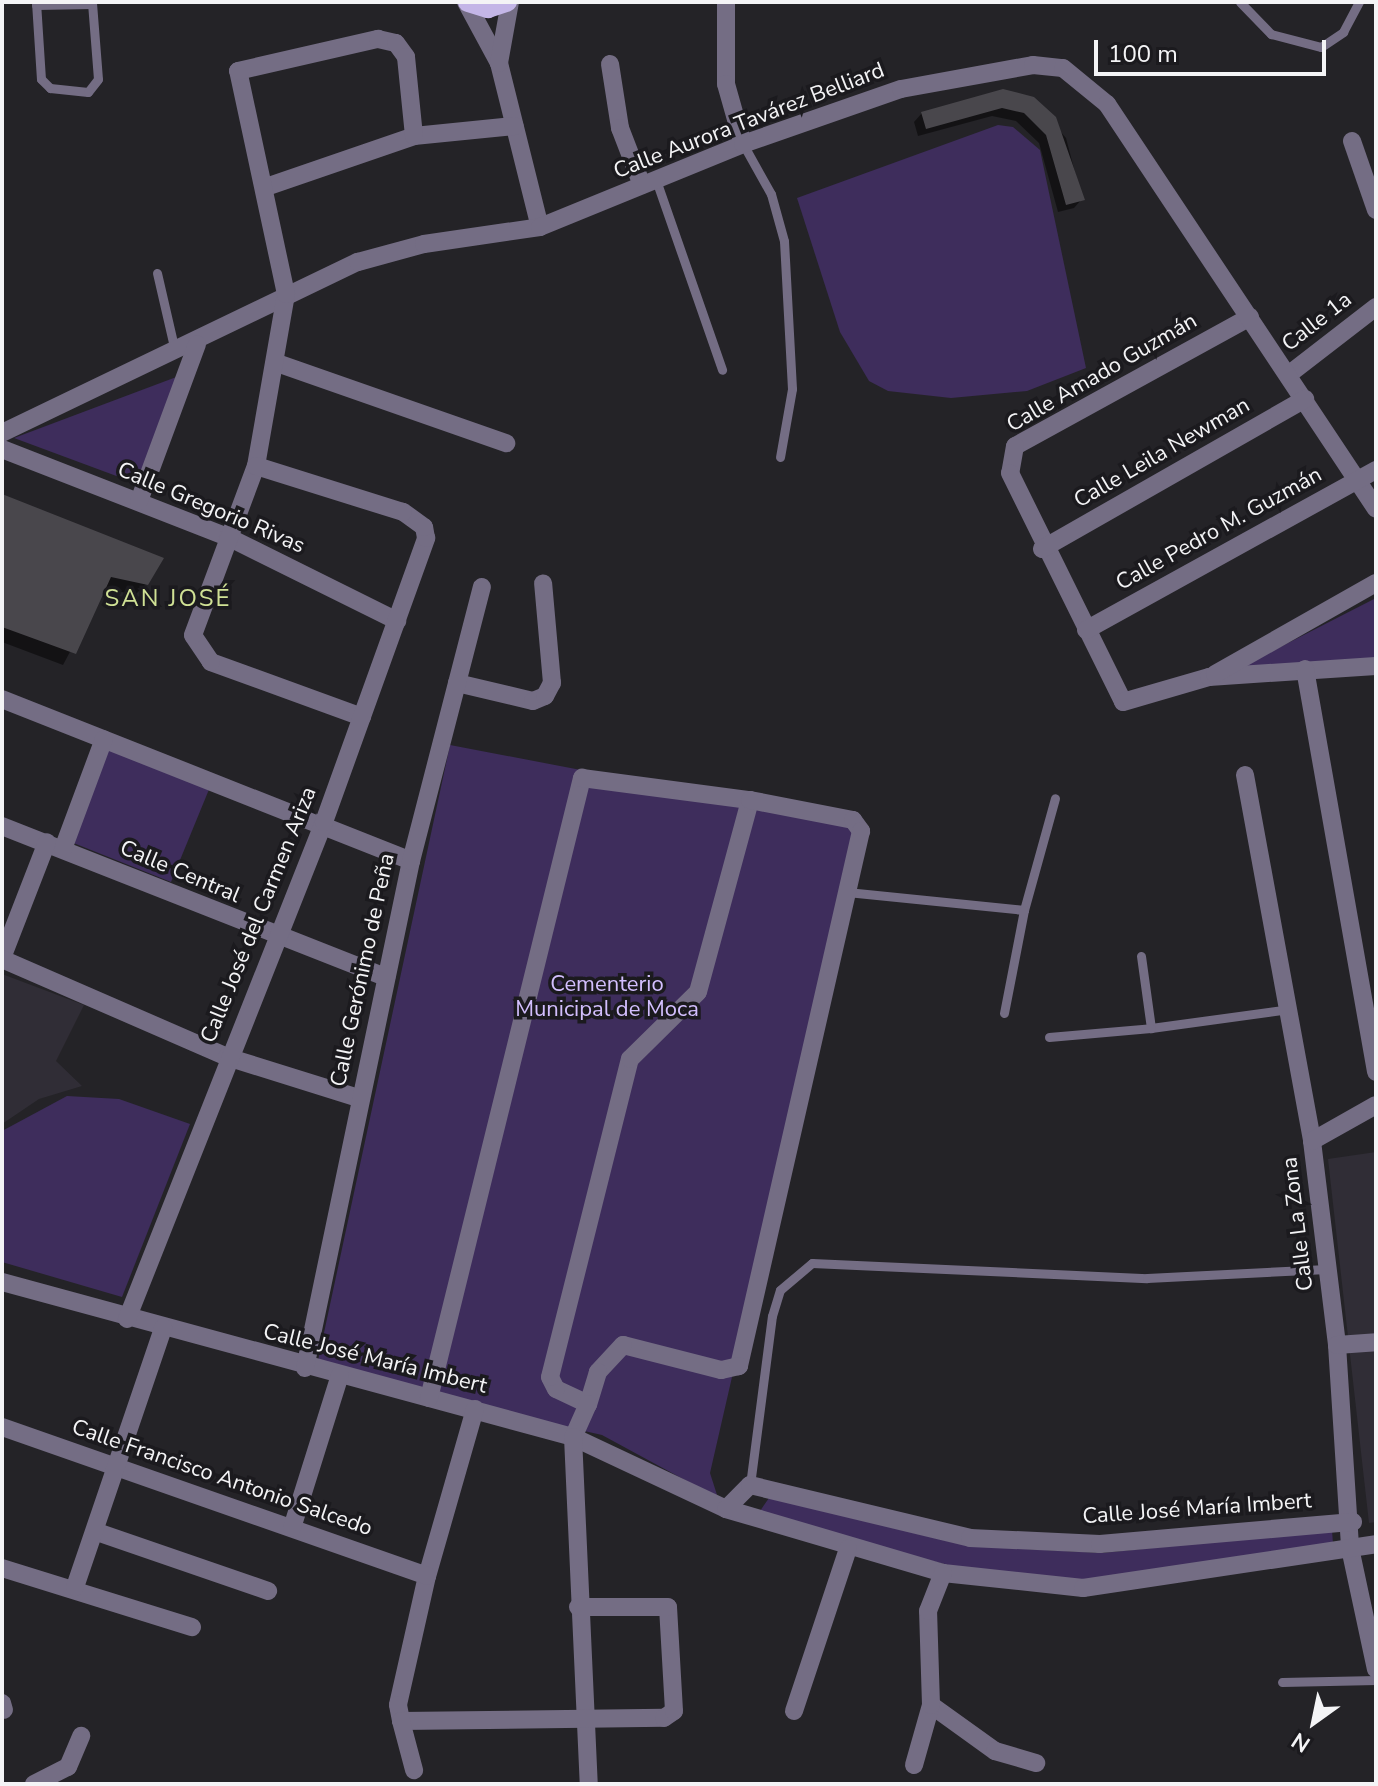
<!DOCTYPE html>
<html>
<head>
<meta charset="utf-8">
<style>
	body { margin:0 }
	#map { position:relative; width:1378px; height:1786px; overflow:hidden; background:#242327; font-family:"Nunito Sans",sans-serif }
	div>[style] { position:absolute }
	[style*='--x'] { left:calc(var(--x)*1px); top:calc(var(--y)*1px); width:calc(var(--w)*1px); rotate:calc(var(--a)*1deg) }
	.built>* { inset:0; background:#302d36 }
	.green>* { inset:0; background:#3e2d5c }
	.shadow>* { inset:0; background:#0007 }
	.building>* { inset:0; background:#49474c }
	.lane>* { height:9px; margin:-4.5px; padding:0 4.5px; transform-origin:4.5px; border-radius:4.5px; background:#746d84 }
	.street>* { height:18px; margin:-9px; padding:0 9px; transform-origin:9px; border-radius:9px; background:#746d84 }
	.primary>* { height:20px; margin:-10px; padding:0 10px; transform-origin:10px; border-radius:10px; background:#c4b6e7 }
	span { translate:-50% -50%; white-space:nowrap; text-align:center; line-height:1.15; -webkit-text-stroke:7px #1b1a1e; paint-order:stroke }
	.street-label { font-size:22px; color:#f4f4f6 }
	.park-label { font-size:22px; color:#d3bffe }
	.neighbourhood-label { font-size:24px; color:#d0e195; letter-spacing:2px }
	.frame { position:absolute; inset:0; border:4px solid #f4f4f6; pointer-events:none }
	.north { position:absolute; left:1274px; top:1682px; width:80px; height:80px; -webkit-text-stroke:6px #1b1a1e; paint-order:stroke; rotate:213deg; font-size:22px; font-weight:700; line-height:32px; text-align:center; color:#f4f4f6 }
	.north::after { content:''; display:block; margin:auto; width:28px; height:36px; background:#f4f4f6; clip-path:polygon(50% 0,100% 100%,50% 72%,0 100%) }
	.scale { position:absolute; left:1094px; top:40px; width:232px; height:36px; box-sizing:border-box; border:4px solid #f4f4f6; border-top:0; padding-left:10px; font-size:24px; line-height:28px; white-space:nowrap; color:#f4f4f6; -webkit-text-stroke:6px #1b1a1e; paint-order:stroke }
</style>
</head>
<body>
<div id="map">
	<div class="built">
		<div style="clip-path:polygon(2px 974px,84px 1005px,56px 1061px,82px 1086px,39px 1099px,2px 1124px)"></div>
		<div style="clip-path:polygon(1376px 1152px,1376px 1522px,1369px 1523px,1328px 1159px)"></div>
	</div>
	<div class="green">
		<div style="clip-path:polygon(998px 125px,1013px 127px,1040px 150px,1086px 368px,1027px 391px,951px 398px,888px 391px,869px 381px,840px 332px,797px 198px)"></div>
		<div style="clip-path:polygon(179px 376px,138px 484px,14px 438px)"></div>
		<div style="clip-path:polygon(1376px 598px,1376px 658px,1239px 668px)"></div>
		<div style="clip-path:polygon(106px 745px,210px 787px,171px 882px,71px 842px)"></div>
		<div style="clip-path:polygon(450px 745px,859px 823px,710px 1473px,718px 1498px,602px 1435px,316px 1370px)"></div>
		<div style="clip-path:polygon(67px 1096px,119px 1099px,190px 1124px,122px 1297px,2px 1262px,2px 1131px)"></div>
		<div style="clip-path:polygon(769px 1498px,968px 1546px,1102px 1553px,1332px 1530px,1333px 1544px,1083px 1583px,961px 1568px,755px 1518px)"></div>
	</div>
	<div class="shadow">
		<div style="clip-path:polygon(1033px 99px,1066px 138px,1082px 199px,1074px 208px,1058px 212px,1039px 143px,1016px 121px,992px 116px,918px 136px,914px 122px,922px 113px)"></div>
		<div style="clip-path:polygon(2px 496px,146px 584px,135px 595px,104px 588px,63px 665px,2px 642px)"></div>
	</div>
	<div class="building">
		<div style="clip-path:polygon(1003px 89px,1034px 97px,1056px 117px,1085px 200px,1066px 205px,1046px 135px,1024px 113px,1002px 108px,926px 129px,921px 112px)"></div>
		<div style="clip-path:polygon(2px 494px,164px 558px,148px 585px,111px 577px,76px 654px,2px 627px)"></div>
	</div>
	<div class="lane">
		<div style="--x:36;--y:2;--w:77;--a:86.3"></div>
		<div style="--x:41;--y:79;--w:13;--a:45"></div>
		<div style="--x:50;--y:88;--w:38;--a:6"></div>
		<div style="--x:88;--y:92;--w:16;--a:-52"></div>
		<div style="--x:98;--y:79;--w:77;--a:-94.5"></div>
		<div style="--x:1240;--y:2;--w:45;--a:45.9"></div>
		<div style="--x:1271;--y:34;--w:52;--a:14.6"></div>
		<div style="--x:1321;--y:47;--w:27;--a:-34"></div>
		<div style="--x:1343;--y:32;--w:34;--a:-62"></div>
		<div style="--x:36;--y:5;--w:56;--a:-1"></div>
		<div style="--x:743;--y:144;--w:57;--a:60.8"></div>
		<div style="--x:771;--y:194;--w:49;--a:74.5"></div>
		<div style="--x:784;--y:241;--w:148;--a:86.9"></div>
		<div style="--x:792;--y:389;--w:69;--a:100"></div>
		<div style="--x:656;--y:180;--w:201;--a:70.8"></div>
		<div style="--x:157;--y:273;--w:80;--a:77"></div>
		<div style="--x:847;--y:892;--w:178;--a:5.8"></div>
		<div style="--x:1024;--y:910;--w:116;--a:-74.5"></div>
		<div style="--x:1141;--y:956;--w:73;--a:82.1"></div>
		<div style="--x:1151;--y:1028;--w:139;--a:-7.8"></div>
		<div style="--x:1004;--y:1013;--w:105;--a:-79"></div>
		<div style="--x:1049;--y:1037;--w:102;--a:-5"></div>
		<div style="--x:750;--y:1485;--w:170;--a:-82.6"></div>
		<div style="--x:772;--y:1316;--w:27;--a:-73"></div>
		<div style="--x:780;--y:1290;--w:42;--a:-40.2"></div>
		<div style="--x:812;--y:1263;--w:335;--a:2.6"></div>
		<div style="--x:1147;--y:1278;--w:180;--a:-2.9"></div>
		<div style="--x:1282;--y:1682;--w:94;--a:-1.2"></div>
	</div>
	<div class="street">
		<div style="--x:466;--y:2;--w:69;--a:61.6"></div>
		<div style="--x:499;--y:63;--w:169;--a:76"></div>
		<div style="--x:726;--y:2;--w:82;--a:90"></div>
		<div style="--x:726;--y:84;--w:62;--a:74.2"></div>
		<div style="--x:499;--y:63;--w:62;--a:-79.8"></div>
		<div style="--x:610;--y:64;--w:65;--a:81.1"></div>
		<div style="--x:620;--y:128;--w:61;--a:68.9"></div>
		<div style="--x:1352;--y:141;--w:73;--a:70.8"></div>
		<div style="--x:266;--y:187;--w:157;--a:-19"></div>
		<div style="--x:414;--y:136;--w:101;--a:-5.7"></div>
		<div style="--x:1250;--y:317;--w:268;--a:151.2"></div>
		<div style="--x:1015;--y:446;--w:27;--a:100"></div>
		<div style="--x:1010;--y:473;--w:255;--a:63.7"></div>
		<div style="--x:1123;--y:702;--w:90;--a:-16.2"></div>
		<div style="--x:1209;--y:677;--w:167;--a:-3.8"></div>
		<div style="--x:277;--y:363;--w:243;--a:19.3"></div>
		<div style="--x:1288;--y:375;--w:111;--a:-37.7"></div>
		<div style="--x:2;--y:433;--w:395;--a:-25.7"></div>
		<div style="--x:358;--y:262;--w:68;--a:-15.3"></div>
		<div style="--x:424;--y:244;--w:117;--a:-8.3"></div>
		<div style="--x:540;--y:227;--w:219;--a:-22.2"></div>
		<div style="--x:743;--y:144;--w:167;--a:-19.2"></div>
		<div style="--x:901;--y:89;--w:134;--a:-10.3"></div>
		<div style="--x:1033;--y:65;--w:30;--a:6"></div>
		<div style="--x:1063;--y:68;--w:57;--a:39.3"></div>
		<div style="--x:1107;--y:104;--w:486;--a:56.4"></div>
		<div style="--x:2;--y:449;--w:243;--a:21.3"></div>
		<div style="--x:228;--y:537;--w:189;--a:26.4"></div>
		<div style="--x:139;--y:501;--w:167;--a:-69.7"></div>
		<div style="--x:1042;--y:549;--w:303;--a:-29.7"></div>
		<div style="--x:1086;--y:630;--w:331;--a:-28.9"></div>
		<div style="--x:1305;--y:669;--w:409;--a:80"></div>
		<div style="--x:1215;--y:674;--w:185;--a:-29.5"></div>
		<div style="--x:457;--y:683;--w:78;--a:13.3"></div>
		<div style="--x:533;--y:701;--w:13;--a:-23"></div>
		<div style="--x:545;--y:696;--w:15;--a:-62"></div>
		<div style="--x:552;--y:683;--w:100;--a:-95.1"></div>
		<div style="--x:2;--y:699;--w:440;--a:21.6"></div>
		<div style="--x:362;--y:717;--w:161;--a:-160"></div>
		<div style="--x:211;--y:662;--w:32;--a:-124"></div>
		<div style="--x:193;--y:635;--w:180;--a:-69.6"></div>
		<div style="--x:256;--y:466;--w:175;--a:-80.1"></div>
		<div style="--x:286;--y:294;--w:228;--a:-102.1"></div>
		<div style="--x:238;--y:71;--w:144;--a:-12.9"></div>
		<div style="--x:378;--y:39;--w:18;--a:13"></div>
		<div style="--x:396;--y:43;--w:17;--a:54"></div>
		<div style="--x:406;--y:57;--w:79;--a:84.2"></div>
		<div style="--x:1245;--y:775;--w:372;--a:79.6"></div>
		<div style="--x:1312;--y:1141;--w:206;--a:83"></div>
		<div style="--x:1337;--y:1345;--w:203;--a:86.3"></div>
		<div style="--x:1350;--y:1548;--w:124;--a:77.9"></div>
		<div style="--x:2;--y:826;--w:413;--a:21.5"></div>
		<div style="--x:63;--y:849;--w:117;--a:-69.6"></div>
		<div style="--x:2;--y:958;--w:124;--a:-68.8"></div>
		<div style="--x:2;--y:959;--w:245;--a:23.5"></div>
		<div style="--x:227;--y:1057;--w:138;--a:17.3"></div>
		<div style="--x:1312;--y:1141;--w:73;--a:-29.4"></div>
		<div style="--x:2;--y:1282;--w:592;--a:15.19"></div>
		<div style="--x:573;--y:1437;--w:169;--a:25.2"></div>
		<div style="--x:726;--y:1509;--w:226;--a:16.4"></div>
		<div style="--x:943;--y:1573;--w:141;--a:6.1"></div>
		<div style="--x:1083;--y:1588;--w:296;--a:-8.5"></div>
		<div style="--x:127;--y:1319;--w:535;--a:-68.38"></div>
		<div style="--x:324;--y:822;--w:302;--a:-70.2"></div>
		<div style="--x:426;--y:538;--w:11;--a:-100"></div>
		<div style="--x:424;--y:527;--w:26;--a:-144"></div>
		<div style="--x:403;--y:512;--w:154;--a:-162.6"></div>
		<div style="--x:1337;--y:1345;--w:39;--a:-4"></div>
		<div style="--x:305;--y:1368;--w:518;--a:-78.19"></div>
		<div style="--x:411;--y:861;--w:283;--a:-75.5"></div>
		<div style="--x:429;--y:1398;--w:639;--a:-76.14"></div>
		<div style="--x:582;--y:778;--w:169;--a:7.5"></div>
		<div style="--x:588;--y:1404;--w:35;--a:-155"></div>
		<div style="--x:556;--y:1389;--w:13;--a:-117"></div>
		<div style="--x:550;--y:1377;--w:328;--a:-75.9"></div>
		<div style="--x:630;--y:1059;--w:95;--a:-44.6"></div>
		<div style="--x:698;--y:992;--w:199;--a:-74.8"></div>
		<div style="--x:750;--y:800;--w:105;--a:11"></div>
		<div style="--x:853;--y:820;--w:14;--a:54"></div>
		<div style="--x:861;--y:831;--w:549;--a:102.85"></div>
		<div style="--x:739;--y:1366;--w:18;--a:167"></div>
		<div style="--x:721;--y:1370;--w:101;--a:-165.7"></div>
		<div style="--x:623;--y:1345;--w:37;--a:133"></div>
		<div style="--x:598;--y:1372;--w:34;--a:107"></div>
		<div style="--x:588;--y:1404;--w:36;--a:114"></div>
		<div style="--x:573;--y:1437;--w:347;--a:87.4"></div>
		<div style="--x:475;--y:1409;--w:174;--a:106"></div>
		<div style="--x:427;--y:1576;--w:132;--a:102.7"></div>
		<div style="--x:398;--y:1705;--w:16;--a:79"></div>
		<div style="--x:401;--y:1721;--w:263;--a:-0.7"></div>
		<div style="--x:664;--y:1718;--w:12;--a:-35"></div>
		<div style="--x:674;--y:1711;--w:104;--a:-93.3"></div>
		<div style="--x:668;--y:1607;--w:90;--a:180"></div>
		<div style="--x:2;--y:1427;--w:450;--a:19.3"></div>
		<div style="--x:726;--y:1509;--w:34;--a:-45"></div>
		<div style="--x:750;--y:1485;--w:226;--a:13.5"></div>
		<div style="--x:970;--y:1538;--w:130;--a:2.6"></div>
		<div style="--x:1100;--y:1544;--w:254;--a:-5"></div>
		<div style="--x:292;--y:1528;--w:160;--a:-72.6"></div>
		<div style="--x:97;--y:1532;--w:181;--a:19"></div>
		<div style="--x:2;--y:1568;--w:199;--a:17.3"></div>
		<div style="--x:75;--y:1587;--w:274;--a:-71.2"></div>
		<div style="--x:2;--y:1703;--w:7;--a:74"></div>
		<div style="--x:931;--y:1705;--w:79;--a:35.7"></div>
		<div style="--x:995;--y:1751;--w:43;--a:16.3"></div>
		<div style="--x:794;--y:1711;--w:171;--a:-71.6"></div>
		<div style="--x:401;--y:1721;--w:51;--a:75.1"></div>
		<div style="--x:914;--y:1765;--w:62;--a:-74.2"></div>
		<div style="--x:931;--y:1705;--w:94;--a:-91.8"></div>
		<div style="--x:928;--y:1611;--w:41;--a:-68.5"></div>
		<div style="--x:34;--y:1784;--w:38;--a:-27"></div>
		<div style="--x:68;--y:1767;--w:34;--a:-67"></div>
	</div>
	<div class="primary">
		<div style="--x:468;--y:2;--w:21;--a:17"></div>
		<div style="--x:488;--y:8;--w:20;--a:-18"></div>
	</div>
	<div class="street-label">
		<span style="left:749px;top:121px;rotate:-21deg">Calle Aurora Tavárez Belliard</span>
		<span style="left:1317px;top:322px;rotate:-38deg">Calle 1a</span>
		<span style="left:1102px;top:373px;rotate:-30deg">Calle Amado Guzmán</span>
		<span style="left:1162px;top:453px;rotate:-30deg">Calle Leila Newman</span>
		<span style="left:211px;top:508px;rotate:23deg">Calle Gregorio Rivas</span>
		<span style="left:1219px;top:529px;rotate:-29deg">Calle Pedro M. Guzmán</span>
		<span style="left:180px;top:872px;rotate:23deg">Calle Central</span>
		<span style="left:259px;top:915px;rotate:-68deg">Calle José del Carmen Ariza</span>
		<span style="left:363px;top:970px;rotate:-78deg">Calle Gerónimo de Peña</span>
		<span style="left:1298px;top:1224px;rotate:-97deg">Calle La Zona</span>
		<span style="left:375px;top:1359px;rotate:14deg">Calle José María Imbert</span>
		<span style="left:222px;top:1478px;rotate:19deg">Calle Francisco Antonio Salcedo</span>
		<span style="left:1197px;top:1509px;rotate:-4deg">Calle José María Imbert</span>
	</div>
	<div class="park-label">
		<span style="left:607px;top:997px">Cementerio<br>Municipal de Moca</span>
	</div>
	<div class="neighbourhood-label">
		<span style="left:168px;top:599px">SAN JOSÉ</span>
	</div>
	<div class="frame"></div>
	<div class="north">N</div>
	<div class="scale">100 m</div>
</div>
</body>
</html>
